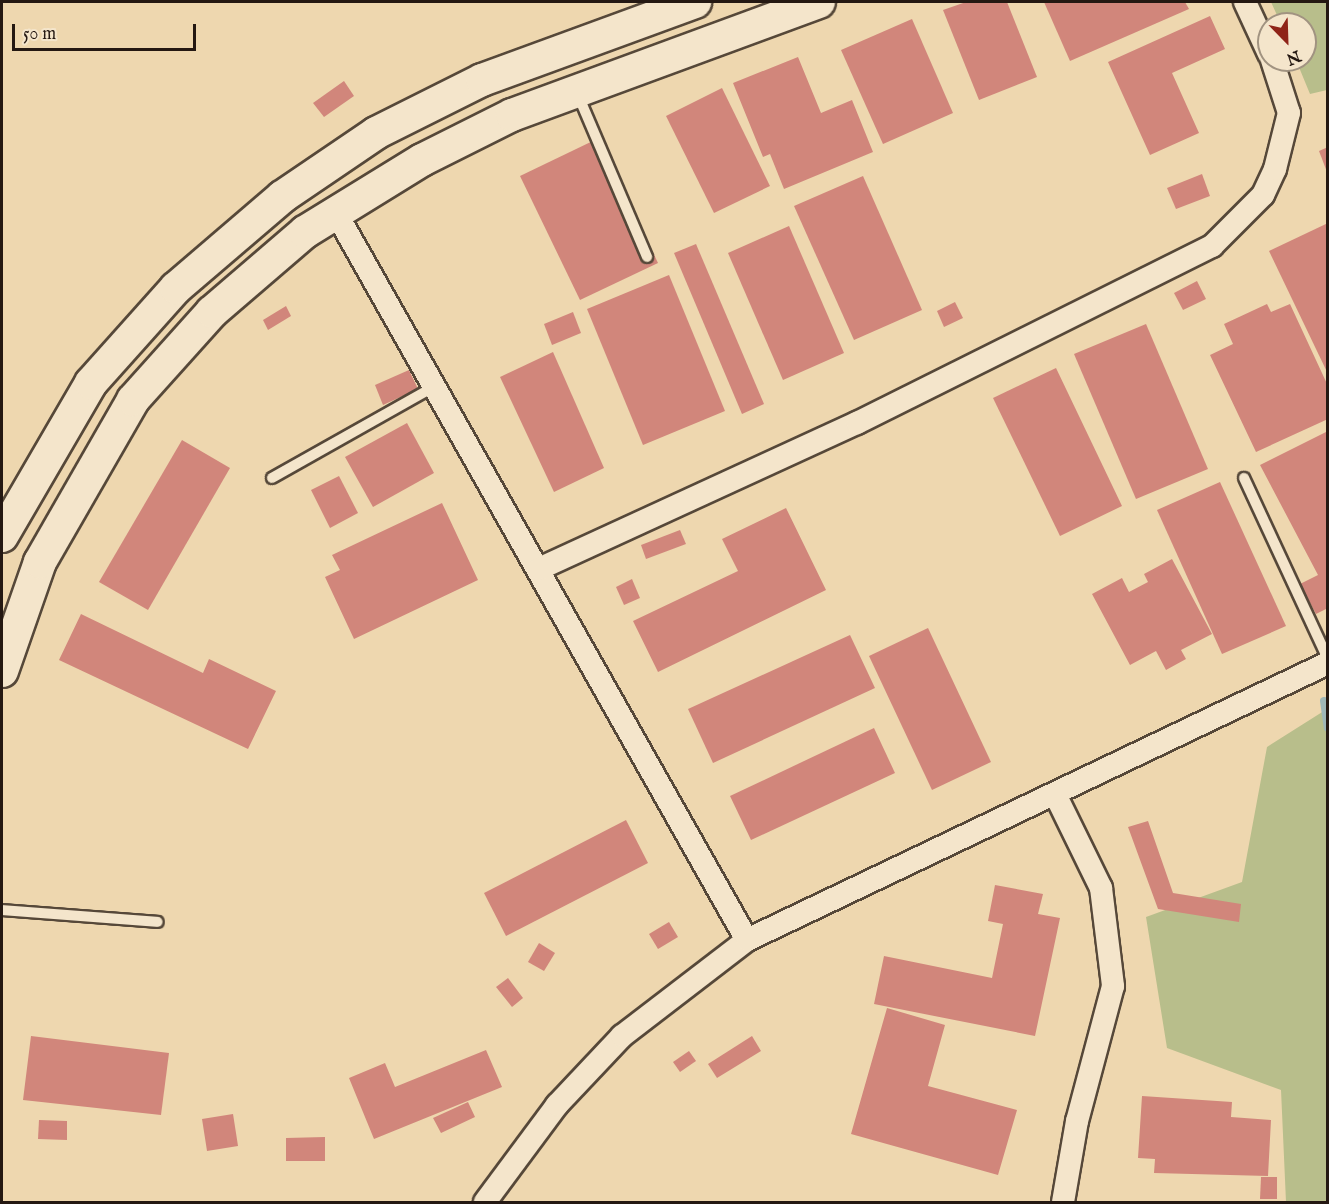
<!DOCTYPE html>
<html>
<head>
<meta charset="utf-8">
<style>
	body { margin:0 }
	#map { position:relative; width:1329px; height:1204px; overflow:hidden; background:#eed7af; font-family:"IM FELL English",serif }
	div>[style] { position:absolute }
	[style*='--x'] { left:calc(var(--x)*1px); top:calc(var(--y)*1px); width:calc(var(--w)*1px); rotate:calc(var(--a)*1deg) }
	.green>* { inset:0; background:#b8be8b }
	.stream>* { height:8px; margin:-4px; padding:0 4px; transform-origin:4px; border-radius:4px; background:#9fb7b7 }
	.building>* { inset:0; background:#d1867b }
	.roads { filter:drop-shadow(2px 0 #564839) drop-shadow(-2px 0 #564839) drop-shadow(0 2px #564839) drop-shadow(0 -2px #564839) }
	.lane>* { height:10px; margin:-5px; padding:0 5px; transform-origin:5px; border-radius:5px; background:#f4e5cb }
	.street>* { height:22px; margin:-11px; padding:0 11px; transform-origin:11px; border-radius:11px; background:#f4e5cb }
	.secondary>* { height:32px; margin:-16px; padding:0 16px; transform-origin:16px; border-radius:16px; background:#f4e5cb }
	span { translate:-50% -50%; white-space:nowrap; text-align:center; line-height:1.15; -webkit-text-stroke:6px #f4e5cb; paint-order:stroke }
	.frame { position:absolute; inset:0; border:3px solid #241812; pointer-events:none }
	.north { position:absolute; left:1257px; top:12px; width:60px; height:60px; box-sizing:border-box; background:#f4e5cb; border:2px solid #a19381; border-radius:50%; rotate:157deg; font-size:16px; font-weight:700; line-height:24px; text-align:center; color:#241812 }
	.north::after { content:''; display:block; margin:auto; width:21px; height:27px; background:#8f2418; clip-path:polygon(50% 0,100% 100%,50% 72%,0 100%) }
	.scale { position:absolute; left:12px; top:24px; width:184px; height:27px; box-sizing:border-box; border:3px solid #241812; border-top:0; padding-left:8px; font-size:18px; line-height:21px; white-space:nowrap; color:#241812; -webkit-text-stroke:4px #f4e5cb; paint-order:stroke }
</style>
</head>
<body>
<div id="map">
	<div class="green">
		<div style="clip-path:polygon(1271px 2px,1327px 2px,1327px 90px,1310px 94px,1296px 60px,1305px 60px,1305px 24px,1281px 24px)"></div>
		<div style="clip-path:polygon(1327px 709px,1327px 1202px,1286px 1202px,1281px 1090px,1167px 1048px,1146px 917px,1242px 882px,1267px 747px)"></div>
	</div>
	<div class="stream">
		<div style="--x:1324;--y:701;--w:27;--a:82"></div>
	</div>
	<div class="building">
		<div style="clip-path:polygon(966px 2px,1007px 2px,1037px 77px,979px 100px,943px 10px)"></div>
		<div style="clip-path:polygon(1044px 2px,1185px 2px,1189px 9px,1070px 61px)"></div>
		<div style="clip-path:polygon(1210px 16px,1225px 49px,1172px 73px,1199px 133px,1150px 155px,1108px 62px)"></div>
		<div style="clip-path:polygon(912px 19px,953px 113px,883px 144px,841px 50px)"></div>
		<div style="clip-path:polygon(798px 57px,821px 113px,852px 100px,873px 152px,784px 189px,770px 154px,763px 157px,733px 83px)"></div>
		<div style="clip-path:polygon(344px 81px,354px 96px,324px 117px,313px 103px)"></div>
		<div style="clip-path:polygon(722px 88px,770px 186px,714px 213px,666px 116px)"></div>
		<div style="clip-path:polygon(599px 138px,658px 263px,580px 300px,520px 176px)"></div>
		<div style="clip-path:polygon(1328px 147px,1328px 172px,1327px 172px,1319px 151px)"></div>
		<div style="clip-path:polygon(1202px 174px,1210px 196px,1176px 209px,1167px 188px)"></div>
		<div style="clip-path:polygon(863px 176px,922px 310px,854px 340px,794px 206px)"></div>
		<div style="clip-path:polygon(1328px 223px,1328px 374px,1269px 251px)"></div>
		<div style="clip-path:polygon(789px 226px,844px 353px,783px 380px,728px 253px)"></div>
		<div style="clip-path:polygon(696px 244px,764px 404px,742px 414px,674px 253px)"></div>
		<div style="clip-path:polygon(669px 275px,725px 411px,643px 445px,587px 309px)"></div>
		<div style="clip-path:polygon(1197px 281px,1206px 299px,1183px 310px,1174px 293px)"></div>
		<div style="clip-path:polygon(955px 302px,963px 318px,944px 327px,937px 311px)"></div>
		<div style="clip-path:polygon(1267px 304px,1271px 312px,1290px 304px,1328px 386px,1328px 419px,1256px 452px,1210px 355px,1233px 344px,1224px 324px)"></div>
		<div style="clip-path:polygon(286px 306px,291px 316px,268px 330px,263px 320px)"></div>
		<div style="clip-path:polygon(573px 312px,581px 333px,552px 345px,544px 324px)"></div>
		<div style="clip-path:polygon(1146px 324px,1208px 469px,1136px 499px,1074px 354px)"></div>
		<div style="clip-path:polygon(553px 352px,604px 468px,554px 492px,500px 377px)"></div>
		<div style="clip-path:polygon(1056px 368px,1122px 506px,1060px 536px,993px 398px)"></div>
		<div style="clip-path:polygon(409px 370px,418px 389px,383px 405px,375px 385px)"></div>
		<div style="clip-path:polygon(407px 423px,434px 473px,373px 507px,345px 457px)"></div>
		<div style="clip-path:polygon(1328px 431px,1328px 608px,1316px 614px,1300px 584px,1318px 575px,1260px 465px)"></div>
		<div style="clip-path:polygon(182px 440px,230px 468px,148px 610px,99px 582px)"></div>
		<div style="clip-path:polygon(339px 476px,358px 513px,330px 528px,311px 490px)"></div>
		<div style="clip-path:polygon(1220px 482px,1286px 626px,1222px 654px,1157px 510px)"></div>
		<div style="clip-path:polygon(442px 503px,478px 580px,354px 639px,325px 577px,340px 570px,332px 555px)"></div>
		<div style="clip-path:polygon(786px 508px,826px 590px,658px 672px,633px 621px,738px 571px,722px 539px)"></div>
		<div style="clip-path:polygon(680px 530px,686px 544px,646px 559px,641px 545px)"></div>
		<div style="clip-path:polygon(1172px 559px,1212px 634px,1181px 650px,1186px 659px,1166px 670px,1156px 651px,1130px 665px,1092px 594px,1122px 578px,1129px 592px,1148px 582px,1144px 574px)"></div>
		<div style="clip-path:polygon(632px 579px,640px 598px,624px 605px,616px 587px)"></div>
		<div style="clip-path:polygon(81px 614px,203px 673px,209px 659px,276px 691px,248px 749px,59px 660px)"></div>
		<div style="clip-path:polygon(928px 628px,991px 762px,932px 790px,869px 656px)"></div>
		<div style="clip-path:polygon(850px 635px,875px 688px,713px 763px,688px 709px)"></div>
		<div style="clip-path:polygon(874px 728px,895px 773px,751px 840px,730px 796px)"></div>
		<div style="clip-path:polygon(626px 820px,648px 863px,506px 936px,484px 893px)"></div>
		<div style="clip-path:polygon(1148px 821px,1173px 893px,1241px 904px,1239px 922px,1158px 909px,1128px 827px)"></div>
		<div style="clip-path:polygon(995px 885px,1043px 894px,1038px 914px,1060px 918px,1035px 1036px,874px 1004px,884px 956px,992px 978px,1003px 924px,988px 921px)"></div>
		<div style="clip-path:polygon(669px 922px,678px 937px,658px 949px,649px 934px)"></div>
		<div style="clip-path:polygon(539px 943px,555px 953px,544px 971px,528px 962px)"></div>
		<div style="clip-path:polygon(508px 978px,523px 998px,512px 1007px,496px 987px)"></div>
		<div style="clip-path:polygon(887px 1008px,945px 1025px,928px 1086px,1017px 1110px,998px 1175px,851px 1134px)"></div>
		<div style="clip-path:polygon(31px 1036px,169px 1053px,161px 1115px,23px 1100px)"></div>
		<div style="clip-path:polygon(752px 1036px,761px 1051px,717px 1078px,708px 1064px)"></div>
		<div style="clip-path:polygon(486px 1050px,502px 1087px,374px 1139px,349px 1078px,385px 1063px,395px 1087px)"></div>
		<div style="clip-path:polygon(689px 1051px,696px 1061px,680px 1072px,673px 1062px)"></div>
		<div style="clip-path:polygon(1142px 1096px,1232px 1102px,1231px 1117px,1271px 1120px,1268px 1176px,1154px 1173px,1155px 1159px,1138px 1158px)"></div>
		<div style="clip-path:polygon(468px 1102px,475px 1117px,441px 1133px,433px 1118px)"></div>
		<div style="clip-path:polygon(233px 1114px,238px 1146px,207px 1151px,202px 1119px)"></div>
		<div style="clip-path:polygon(39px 1120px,67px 1121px,67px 1140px,38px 1139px)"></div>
		<div style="clip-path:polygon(325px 1137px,325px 1161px,286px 1161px,286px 1138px)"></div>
		<div style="clip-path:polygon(1261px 1177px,1277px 1177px,1277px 1199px,1260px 1199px)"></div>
	</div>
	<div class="roads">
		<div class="lane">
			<div style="--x:578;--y:95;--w:176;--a:66.9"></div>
			<div style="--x:272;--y:478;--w:187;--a:-29.4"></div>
			<div style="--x:1244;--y:478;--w:200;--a:65.1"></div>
			<div style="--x:2;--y:910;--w:156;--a:4.4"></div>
		</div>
		<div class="street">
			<div style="--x:1245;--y:2;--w:57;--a:65.2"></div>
			<div style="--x:336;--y:213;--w:835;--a:60.52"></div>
			<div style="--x:539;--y:569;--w:350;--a:-24.7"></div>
			<div style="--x:857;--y:423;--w:397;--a:-26.5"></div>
			<div style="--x:1212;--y:246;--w:72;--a:-45"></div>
			<div style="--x:1263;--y:195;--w:29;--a:-65"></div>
			<div style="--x:1275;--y:169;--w:58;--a:-76"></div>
			<div style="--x:1289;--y:113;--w:56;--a:-107.8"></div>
			<div style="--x:1055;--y:794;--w:105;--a:63.9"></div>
			<div style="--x:1101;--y:888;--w:99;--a:83"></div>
			<div style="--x:1113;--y:986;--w:140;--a:104.9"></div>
			<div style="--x:1077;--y:1121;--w:82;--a:99.8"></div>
			<div style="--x:485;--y:1202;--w:121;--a:-53.4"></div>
			<div style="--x:557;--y:1105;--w:95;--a:-46.7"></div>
			<div style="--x:622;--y:1036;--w:158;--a:-37.5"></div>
			<div style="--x:747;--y:940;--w:644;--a:-25.49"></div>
		</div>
		<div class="secondary">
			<div style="--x:2;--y:536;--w:177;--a:-59.8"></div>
			<div style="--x:91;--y:383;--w:127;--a:-48.2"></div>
			<div style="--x:176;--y:288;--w:140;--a:-40.6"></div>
			<div style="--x:282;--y:197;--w:114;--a:-34.2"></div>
			<div style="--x:376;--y:133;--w:119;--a:-26.6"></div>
			<div style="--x:482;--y:80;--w:227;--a:-20.1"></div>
			<div style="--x:2;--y:671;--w:115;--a:-70.8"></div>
			<div style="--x:40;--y:562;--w:187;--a:-60.1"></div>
			<div style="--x:133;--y:400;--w:118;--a:-48.1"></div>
			<div style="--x:212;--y:312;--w:123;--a:-40.7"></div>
			<div style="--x:305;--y:232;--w:137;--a:-31.6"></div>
			<div style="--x:422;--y:160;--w:101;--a:-26.6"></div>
			<div style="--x:512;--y:115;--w:327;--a:-20.2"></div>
		</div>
	</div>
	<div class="frame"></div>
	<div class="north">N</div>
	<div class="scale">50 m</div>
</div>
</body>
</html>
